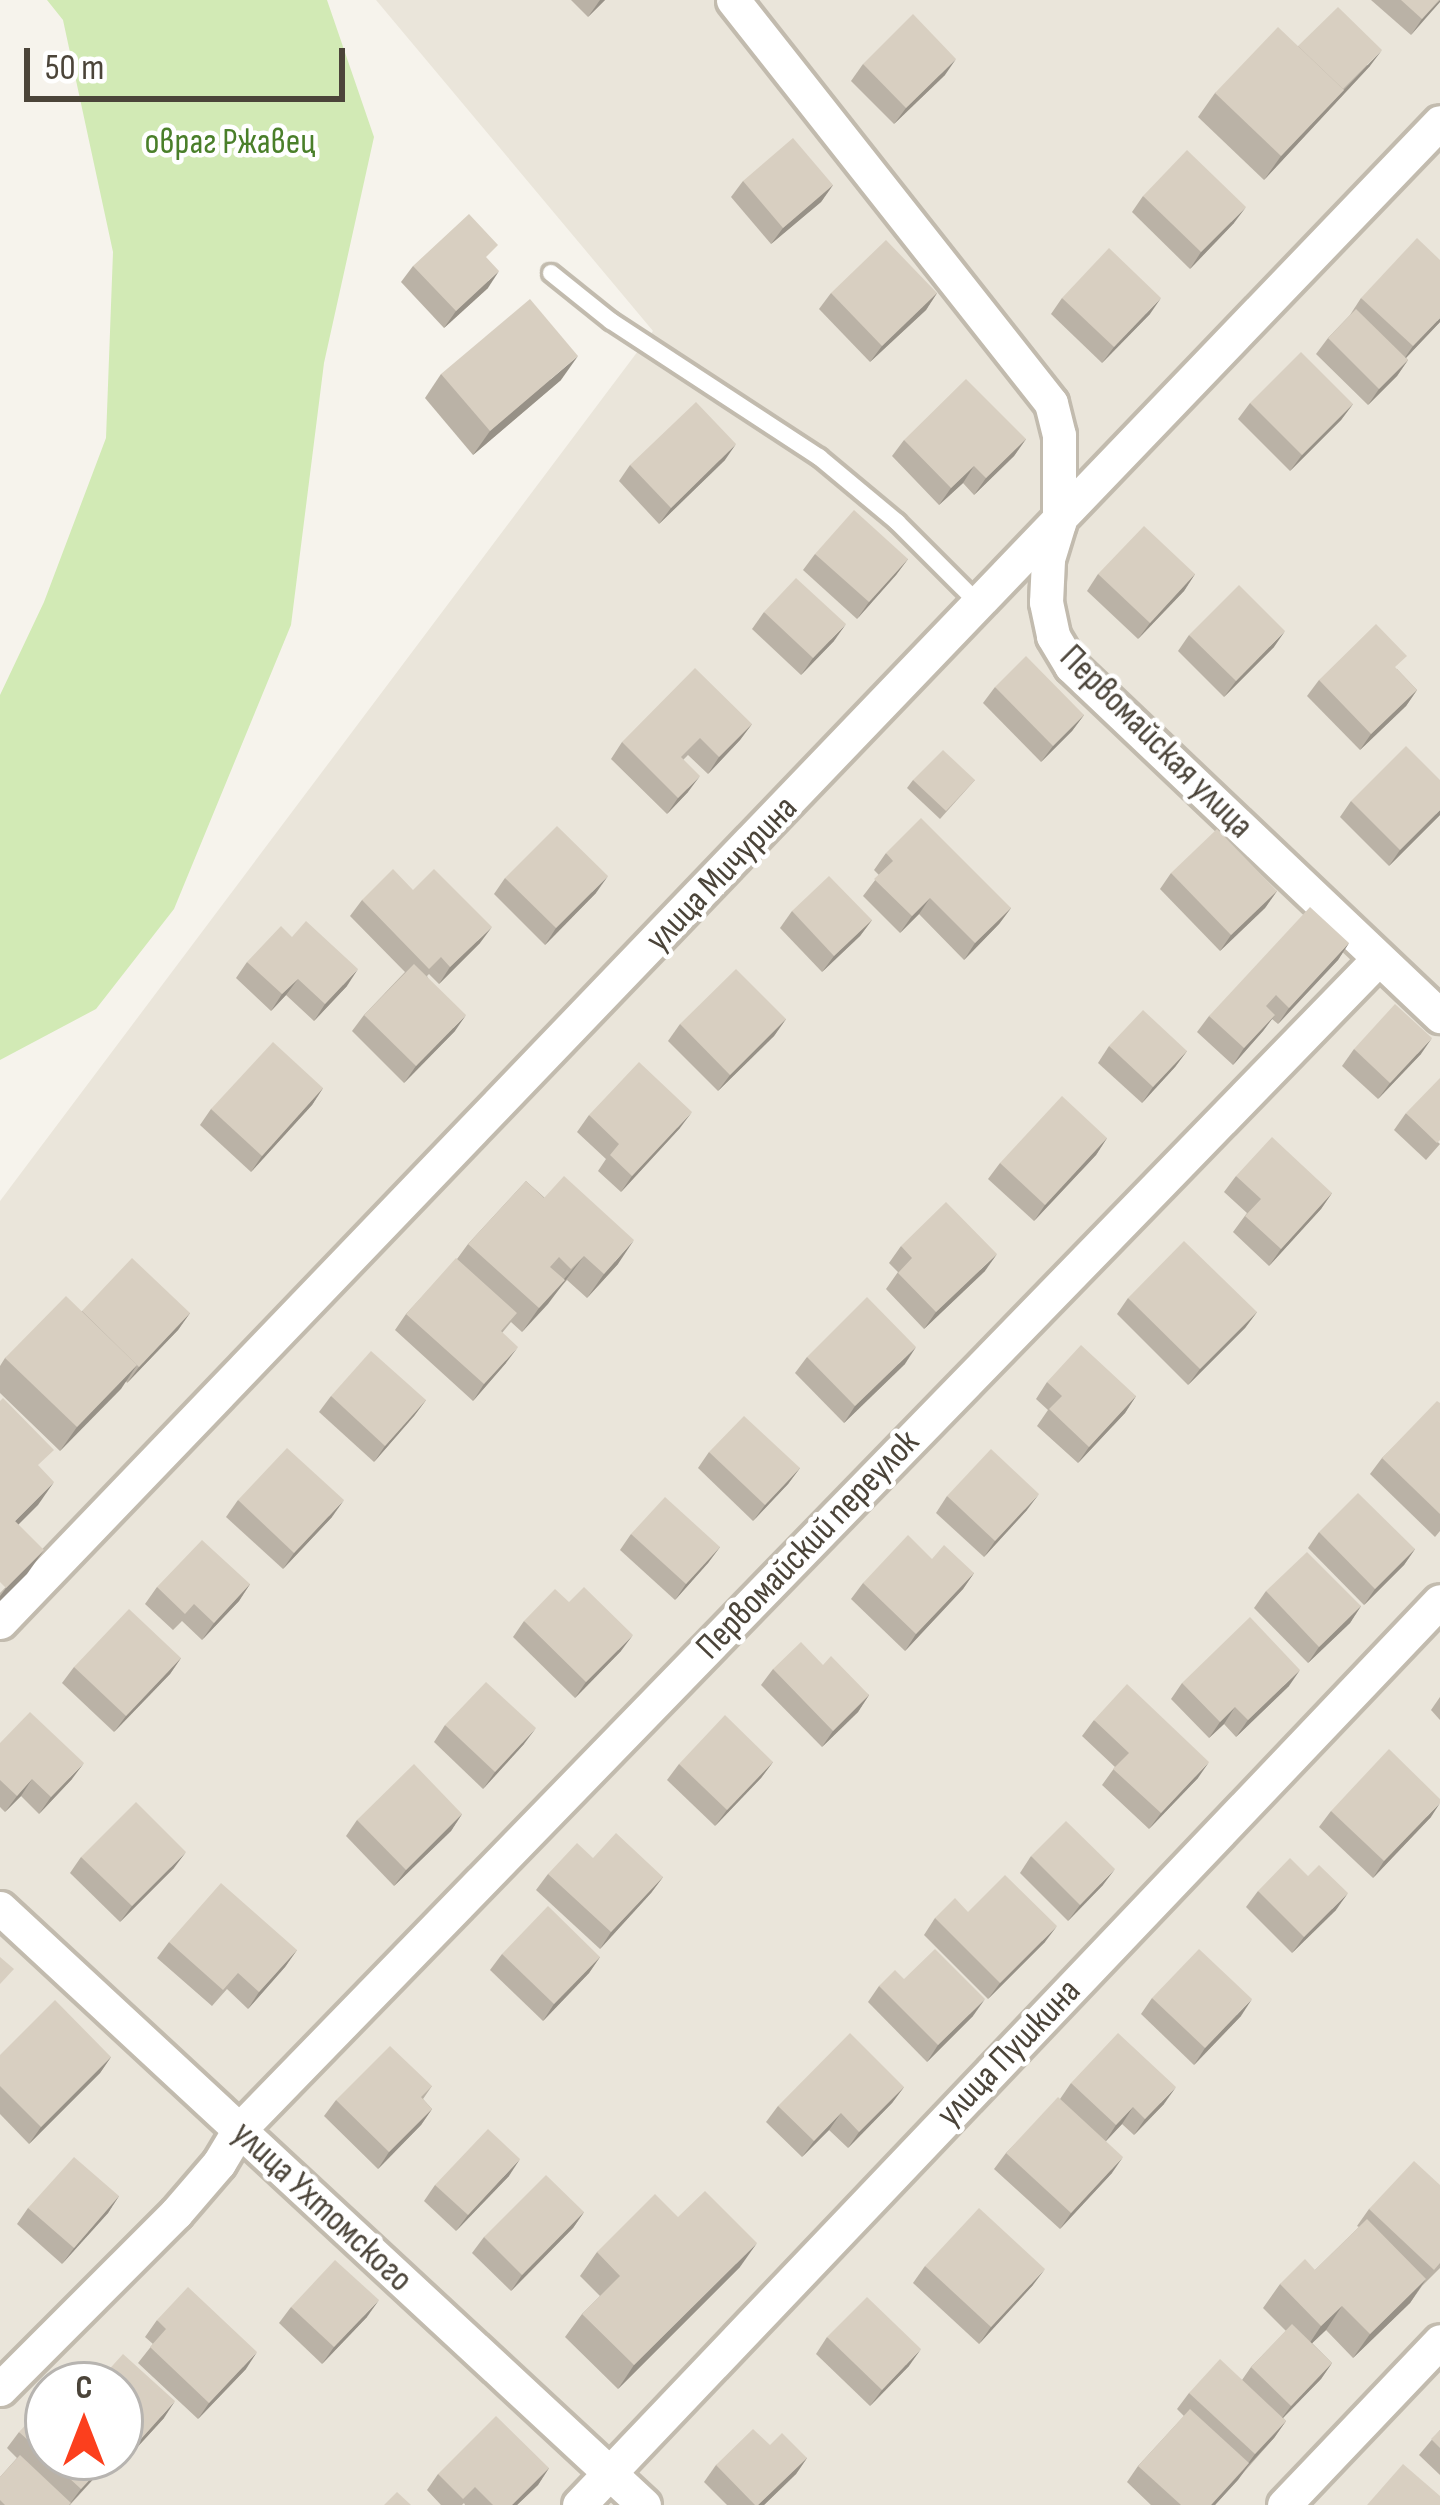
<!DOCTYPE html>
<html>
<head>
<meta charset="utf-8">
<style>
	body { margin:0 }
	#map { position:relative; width:1440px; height:2505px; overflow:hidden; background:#f6f3ec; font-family:"Sofia Sans Condensed",sans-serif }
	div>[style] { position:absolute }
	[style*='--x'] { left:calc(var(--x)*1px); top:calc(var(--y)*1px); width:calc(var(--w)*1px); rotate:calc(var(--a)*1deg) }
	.residential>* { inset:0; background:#eae5da }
	.green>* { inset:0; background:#d2eab5 }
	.roads { filter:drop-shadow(3px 0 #c2bbae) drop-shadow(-3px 0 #c2bbae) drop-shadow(0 3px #c2bbae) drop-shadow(0 -3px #c2bbae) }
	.lane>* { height:16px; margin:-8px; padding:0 8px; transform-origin:8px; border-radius:8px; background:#fff }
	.street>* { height:33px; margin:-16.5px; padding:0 16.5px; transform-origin:16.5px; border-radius:16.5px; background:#fff }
	.wall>* { inset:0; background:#bab2a6 }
	.shaded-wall>* { inset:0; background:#979187 }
	.building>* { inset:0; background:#d8cfc1 }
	span { translate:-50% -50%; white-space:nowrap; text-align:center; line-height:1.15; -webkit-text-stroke:9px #fff; paint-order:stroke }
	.park-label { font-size:36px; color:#4a7f2a }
	.street-label { font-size:36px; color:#4b4439 }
	.north { position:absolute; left:24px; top:2361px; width:120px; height:120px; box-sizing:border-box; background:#fff; border:3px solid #b7b4b0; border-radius:50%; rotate:0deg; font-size:33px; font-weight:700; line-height:48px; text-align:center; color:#4b4439 }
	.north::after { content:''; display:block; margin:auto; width:42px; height:54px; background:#fc3f1d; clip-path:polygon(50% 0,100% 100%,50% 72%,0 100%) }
	.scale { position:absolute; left:24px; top:48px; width:321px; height:54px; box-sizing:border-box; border:6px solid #4b4439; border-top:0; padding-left:15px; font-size:36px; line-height:42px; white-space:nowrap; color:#4b4439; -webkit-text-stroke:9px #fff; paint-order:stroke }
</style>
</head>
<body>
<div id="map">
	<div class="residential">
		<div style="clip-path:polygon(evenodd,376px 0,1440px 0,1440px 2505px,0 2505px,0 1201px,653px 331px,376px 0,48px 2385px,120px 2385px,120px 2457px,48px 2457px,48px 2385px)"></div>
	</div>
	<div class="green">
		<div style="clip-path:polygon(47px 0,327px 0,374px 137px,324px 363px,291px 625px,174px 909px,96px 1009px,0 1060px,0 695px,44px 602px,106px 438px,113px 252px,63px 20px)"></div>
	</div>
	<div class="roads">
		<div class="lane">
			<div style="--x:551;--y:273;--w:77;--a:38.7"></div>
			<div style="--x:611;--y:321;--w:249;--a:33.2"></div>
			<div style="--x:819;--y:457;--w:102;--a:39.8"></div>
			<div style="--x:897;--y:522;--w:117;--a:45"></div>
		</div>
		<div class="street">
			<div style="--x:733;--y:0;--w:513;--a:51.72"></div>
			<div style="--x:1051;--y:403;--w:33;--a:76"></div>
			<div style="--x:1059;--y:435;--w:88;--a:90"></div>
			<div style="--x:1059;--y:523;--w:39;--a:107"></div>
			<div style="--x:1048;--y:560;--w:42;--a:92.7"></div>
			<div style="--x:1046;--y:602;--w:35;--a:78"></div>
			<div style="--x:1053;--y:636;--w:35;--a:59"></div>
			<div style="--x:1071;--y:666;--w:509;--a:43.49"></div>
			<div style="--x:0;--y:1622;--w:2079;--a:-46.17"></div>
			<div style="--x:0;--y:1908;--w:878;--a:42.83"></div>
			<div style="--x:0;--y:2389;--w:249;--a:-45"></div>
			<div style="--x:176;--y:2213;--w:66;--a:-49.3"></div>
			<div style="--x:219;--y:2163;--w:39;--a:-59"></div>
			<div style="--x:239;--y:2130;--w:1632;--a:-45.79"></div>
			<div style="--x:579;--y:2505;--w:1248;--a:-46.4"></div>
			<div style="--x:1284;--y:2505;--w:226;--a:-46.4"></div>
		</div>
	</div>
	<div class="wall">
		<div style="clip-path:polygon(571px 0,605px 0,588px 17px)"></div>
		<div style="clip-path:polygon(1371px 0,1440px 0,1411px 35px)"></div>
		<div style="clip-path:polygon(1298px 46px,1370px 66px,1264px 180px,1198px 117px,1215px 93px)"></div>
		<div style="clip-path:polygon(863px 64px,945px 75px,894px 124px,851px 81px)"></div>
		<div style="clip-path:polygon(743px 181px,833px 185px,821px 202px,771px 244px,731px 197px)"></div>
		<div style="clip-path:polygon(1143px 196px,1234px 223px,1190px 269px,1132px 212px)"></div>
		<div style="clip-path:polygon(488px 259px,488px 288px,444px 328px,401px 282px,413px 266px)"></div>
		<div style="clip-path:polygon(831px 293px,937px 293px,926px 310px,870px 362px,819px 309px)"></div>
		<div style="clip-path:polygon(1062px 298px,1150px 314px,1102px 363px,1051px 314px)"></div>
		<div style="clip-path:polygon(1361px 298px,1440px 322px,1406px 358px,1408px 360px,1397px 376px,1368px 405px,1316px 354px,1328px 338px,1350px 315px)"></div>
		<div style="clip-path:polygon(441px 374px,561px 380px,473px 455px,425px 398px)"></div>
		<div style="clip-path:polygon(1250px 403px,1353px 404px,1341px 420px,1290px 471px,1238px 419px)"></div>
		<div style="clip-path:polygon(1026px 439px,1014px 456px,974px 495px,963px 483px,939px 505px,892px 456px,904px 440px)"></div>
		<div style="clip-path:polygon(725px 460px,659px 524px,619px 481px,630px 465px)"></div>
		<div style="clip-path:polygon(815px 554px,908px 559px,896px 575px,857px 619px,803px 570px)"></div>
		<div style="clip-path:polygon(1098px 574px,1195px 574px,1184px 591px,1138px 639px,1087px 591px)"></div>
		<div style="clip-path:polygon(764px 612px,834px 641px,801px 675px,752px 629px)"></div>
		<div style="clip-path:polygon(1189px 635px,1274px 647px,1224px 697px,1178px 651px)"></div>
		<div style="clip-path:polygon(1397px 669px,1417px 690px,1406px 706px,1360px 750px,1307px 696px,1319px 680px)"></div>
		<div style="clip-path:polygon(995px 687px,1084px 715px,1072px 731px,1041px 762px,983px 703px)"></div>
		<div style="clip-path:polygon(752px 724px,740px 740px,708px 774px,688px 755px,683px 760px,688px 792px,667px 814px,611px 759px,622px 742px)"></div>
		<div style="clip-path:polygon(913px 780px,975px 780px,940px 819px,907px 788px)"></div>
		<div style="clip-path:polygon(1351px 801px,1440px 815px,1389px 866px,1340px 817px)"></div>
		<div style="clip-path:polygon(886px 853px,1011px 908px,999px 924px,964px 960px,919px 914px,900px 933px,863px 896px,879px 875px,874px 870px)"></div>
		<div style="clip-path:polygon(1171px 873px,1277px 891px,1265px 908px,1220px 951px,1160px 889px)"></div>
		<div style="clip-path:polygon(505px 878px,596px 893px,545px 945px,494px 894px)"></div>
		<div style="clip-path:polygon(413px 890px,480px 943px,439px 984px,429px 974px,427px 976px,455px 1031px,404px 1083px,352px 1031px,364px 1015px,405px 972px,350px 916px,362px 900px)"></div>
		<div style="clip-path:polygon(792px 911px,872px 920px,860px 936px,822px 972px,780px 928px)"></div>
		<div style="clip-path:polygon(1349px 943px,1338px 960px,1278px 1024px,1272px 1019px,1263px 1031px,1233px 1065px,1197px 1032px,1209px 1016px)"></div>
		<div style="clip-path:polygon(247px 962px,347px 986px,314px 1021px,286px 995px,271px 1011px,236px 978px)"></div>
		<div style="clip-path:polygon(786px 1019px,774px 1036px,718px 1091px,668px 1041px,680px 1024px)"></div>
		<div style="clip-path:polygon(1109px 1046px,1187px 1051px,1175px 1067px,1142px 1103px,1098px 1063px)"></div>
		<div style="clip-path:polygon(1354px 1049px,1421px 1054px,1378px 1099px,1342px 1066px)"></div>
		<div style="clip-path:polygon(323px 1088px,312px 1105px,251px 1172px,200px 1125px,211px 1109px)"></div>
		<div style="clip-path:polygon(1406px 1113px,1440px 1144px,1426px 1160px,1394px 1130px)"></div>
		<div style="clip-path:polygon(589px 1115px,680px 1128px,621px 1192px,598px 1171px,606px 1159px,577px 1132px)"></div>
		<div style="clip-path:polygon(1107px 1138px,1096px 1155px,1034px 1221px,988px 1179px,1000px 1163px)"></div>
		<div style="clip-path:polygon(1236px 1176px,1332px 1193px,1321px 1209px,1269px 1266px,1233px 1232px,1247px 1213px,1224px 1192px)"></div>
		<div style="clip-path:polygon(526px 1181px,618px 1264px,587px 1298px,567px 1280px,522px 1332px,511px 1322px,502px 1333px,506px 1363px,473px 1401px,395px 1330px,406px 1314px,457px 1259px,468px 1244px)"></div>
		<div style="clip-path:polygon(901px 1246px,985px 1271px,924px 1329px,886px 1289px,898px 1272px,889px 1263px)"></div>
		<div style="clip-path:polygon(1128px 1298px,1257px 1312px,1245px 1328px,1188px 1385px,1117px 1314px)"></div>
		<div style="clip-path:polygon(82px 1311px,190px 1313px,178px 1330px,127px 1383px,126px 1381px,60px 1451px,0 1393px,0 1366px,5px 1358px)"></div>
		<div style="clip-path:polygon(807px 1357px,905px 1364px,844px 1423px,795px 1373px)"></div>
		<div style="clip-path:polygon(1047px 1382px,1136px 1396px,1125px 1413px,1078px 1463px,1037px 1426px,1048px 1410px,1036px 1399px)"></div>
		<div style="clip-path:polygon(331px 1396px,426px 1400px,414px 1416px,374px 1462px,319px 1412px)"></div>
		<div style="clip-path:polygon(1440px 1403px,1440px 1531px,1435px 1537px,1370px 1474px,1382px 1458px)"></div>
		<div style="clip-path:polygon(709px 1452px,800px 1468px,788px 1484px,753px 1521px,698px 1468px)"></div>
		<div style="clip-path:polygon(947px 1496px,1027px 1510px,984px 1557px,936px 1513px)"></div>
		<div style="clip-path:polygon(238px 1500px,332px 1517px,283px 1569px,226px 1517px)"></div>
		<div style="clip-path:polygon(1319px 1532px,1415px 1549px,1404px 1565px,1364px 1605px,1308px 1548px)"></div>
		<div style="clip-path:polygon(631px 1534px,720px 1547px,708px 1563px,675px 1600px,620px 1550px)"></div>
		<div style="clip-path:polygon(932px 1559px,974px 1573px,963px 1589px,905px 1651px,851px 1599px,863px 1583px)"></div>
		<div style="clip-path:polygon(250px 1584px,239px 1601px,202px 1640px,182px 1621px,173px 1630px,145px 1604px,157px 1587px)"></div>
		<div style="clip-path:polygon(1266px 1591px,1361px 1606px,1350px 1623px,1308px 1663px,1254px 1608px)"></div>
		<div style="clip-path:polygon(524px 1621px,621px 1651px,575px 1698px,513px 1637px)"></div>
		<div style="clip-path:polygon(181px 1658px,170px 1674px,114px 1732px,62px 1683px,74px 1667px)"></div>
		<div style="clip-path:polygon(823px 1665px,869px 1695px,858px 1712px,822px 1747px,761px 1685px,773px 1669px)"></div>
		<div style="clip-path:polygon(1182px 1683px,1289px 1686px,1236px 1737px,1224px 1724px,1209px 1738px,1171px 1699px)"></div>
		<div style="clip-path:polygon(1440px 1697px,1440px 1720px,1431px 1710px)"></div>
		<div style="clip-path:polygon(1094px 1720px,1198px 1778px,1149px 1829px,1102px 1785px,1115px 1767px,1082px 1736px)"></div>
		<div style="clip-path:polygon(445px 1725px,524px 1744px,483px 1789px,434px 1742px)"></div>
		<div style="clip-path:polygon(0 1743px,72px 1779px,39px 1814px,21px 1796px,5px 1812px,0 1807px)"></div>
		<div style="clip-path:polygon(773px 1762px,761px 1778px,715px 1826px,667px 1780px,679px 1764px)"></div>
		<div style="clip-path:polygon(1331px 1811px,1431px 1817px,1373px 1878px,1319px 1827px)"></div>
		<div style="clip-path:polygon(462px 1814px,451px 1831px,394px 1886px,346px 1836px,357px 1820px)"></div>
		<div style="clip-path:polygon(1031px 1856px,1103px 1885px,1068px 1921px,1020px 1873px)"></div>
		<div style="clip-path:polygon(81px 1857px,174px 1868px,120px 1922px,70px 1873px)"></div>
		<div style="clip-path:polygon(593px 1858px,663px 1877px,651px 1893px,600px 1949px,536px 1890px,548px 1874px)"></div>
		<div style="clip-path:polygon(1258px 1891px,1336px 1910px,1292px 1953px,1246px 1907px)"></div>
		<div style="clip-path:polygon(968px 1912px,1045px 1942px,988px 1999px,924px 1935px,935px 1918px)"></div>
		<div style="clip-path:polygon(169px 1942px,297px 1950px,285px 1967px,248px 2009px,227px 1989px,212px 2006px,157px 1958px)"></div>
		<div style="clip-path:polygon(502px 1954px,600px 1957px,589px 1973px,543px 2021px,490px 1970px)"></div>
		<div style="clip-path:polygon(904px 1979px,973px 2016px,927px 2062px,868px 2002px,879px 1986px)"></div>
		<div style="clip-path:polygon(1152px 1998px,1241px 2016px,1194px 2065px,1141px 2014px)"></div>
		<div style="clip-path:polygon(0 2055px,111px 2057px,100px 2073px,29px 2144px,0 2114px)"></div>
		<div style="clip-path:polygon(1071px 2083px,1164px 2104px,1134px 2135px,1122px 2124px,1106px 2141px,1112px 2173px,1060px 2229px,994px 2169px,1006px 2153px,1060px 2099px)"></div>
		<div style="clip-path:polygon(432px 2086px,423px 2099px,432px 2109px,421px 2125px,378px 2169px,324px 2116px,336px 2100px)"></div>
		<div style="clip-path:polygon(904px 2087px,892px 2103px,848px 2148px,829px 2130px,802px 2157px,766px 2122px,778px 2106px)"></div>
		<div style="clip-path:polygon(509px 2176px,456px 2231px,424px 2201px,435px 2185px)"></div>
		<div style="clip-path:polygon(1440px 2185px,1440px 2268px,1422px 2286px,1410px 2303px,1353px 2358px,1326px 2330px,1312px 2343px,1332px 2363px,1321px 2379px,1283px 2418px,1286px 2421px,1274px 2438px,1215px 2505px,1151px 2505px,1127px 2482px,1138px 2466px,1184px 2416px,1177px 2409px,1189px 2393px,1242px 2380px,1251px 2367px,1286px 2331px,1263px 2308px,1280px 2284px,1315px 2270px,1359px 2227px,1357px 2226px,1369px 2209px)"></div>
		<div style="clip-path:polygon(119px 2196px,108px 2213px,62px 2264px,17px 2224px,28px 2208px)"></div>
		<div style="clip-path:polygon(584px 2212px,573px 2228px,511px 2291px,472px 2253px,484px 2237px)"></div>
		<div style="clip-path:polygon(678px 2217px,740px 2267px,618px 2389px,565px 2337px,582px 2314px,600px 2296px,580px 2276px,597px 2252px)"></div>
		<div style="clip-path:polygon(925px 2266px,1033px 2285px,979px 2344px,913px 2283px)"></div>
		<div style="clip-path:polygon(291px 2307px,367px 2317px,322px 2364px,279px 2323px)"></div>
		<div style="clip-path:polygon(157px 2320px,246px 2369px,198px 2419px,138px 2363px,153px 2344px,145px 2337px)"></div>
		<div style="clip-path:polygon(827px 2337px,909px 2366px,870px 2406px,816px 2354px)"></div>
		<div style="clip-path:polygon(120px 2385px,164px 2418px,121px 2465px,111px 2457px,120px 2457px)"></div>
		<div style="clip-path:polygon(1440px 2430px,1440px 2475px,1419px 2455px)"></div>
		<div style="clip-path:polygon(19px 2432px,98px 2474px,70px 2505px,0 2505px,0 2477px,17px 2458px,7px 2448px)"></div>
		<div style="clip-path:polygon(770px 2445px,807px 2458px,796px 2474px,764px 2505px,727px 2505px,704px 2482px,716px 2465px)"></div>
		<div style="clip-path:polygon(549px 2468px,538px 2485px,517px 2505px,465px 2505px,464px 2503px,462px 2505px,441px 2505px,427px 2490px,438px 2474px)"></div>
	</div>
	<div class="shaded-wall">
		<div style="clip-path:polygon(600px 0,605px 0,588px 17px)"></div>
		<div style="clip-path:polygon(1440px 0,1440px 2px,1411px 35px,1422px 19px)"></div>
		<div style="clip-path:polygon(1382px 50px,1370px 66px,1264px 180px,1281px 156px)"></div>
		<div style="clip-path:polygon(956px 59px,945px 75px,894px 124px,906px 108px)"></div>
		<div style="clip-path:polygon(833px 185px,821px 202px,771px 244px,783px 228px)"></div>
		<div style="clip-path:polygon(1246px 207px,1234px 223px,1190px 269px,1201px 252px)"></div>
		<div style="clip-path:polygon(499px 271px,488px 288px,444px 328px,456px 311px)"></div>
		<div style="clip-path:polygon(937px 293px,926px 310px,870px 362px,882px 346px)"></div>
		<div style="clip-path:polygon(1161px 298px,1150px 314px,1102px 363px,1114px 347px)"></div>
		<div style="clip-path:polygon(1440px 318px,1440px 322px,1402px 362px,1413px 346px)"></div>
		<div style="clip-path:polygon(578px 356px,561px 380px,473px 455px,490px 431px)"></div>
		<div style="clip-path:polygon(1408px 360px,1397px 376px,1368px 405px,1379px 389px)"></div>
		<div style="clip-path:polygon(1353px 404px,1341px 420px,1290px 471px,1302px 455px)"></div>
		<div style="clip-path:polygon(1026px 439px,1014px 456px,974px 495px,986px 478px)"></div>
		<div style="clip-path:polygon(736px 444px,725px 460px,659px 524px,671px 508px)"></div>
		<div style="clip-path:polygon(974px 466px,963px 483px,939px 505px,951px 488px)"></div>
		<div style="clip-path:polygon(908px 559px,896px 575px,857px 619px,869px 602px)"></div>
		<div style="clip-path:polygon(1195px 574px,1184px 591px,1138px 639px,1150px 623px)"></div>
		<div style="clip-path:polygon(846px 624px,834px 641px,801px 675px,813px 658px)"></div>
		<div style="clip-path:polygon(1285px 631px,1274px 647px,1224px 697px,1236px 681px)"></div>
		<div style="clip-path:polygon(1417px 690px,1406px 706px,1360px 750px,1371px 734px)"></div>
		<div style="clip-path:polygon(1084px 715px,1072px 731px,1041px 762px,1053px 746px)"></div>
		<div style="clip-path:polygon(752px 724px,740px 740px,708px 774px,719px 757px)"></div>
		<div style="clip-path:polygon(700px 776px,688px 792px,667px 814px,678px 798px)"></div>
		<div style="clip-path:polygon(1440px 810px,1440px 815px,1389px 866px,1400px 850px)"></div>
		<div style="clip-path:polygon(608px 876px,596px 893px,545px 945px,556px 928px)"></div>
		<div style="clip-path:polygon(1277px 891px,1265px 908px,1220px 951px,1231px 935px)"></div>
		<div style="clip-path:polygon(930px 898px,919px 914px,900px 933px,912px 916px)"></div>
		<div style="clip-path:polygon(1011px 908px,999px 924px,964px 960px,975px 943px)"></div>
		<div style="clip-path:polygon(872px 920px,860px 936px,822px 972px,834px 956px)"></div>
		<div style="clip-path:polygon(492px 927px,480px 943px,439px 984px,450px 967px)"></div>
		<div style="clip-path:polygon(1349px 943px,1338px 960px,1278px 1024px,1289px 1008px)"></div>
		<div style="clip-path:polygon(358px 969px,347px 986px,314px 1021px,325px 1004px)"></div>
		<div style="clip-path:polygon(298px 979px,286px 995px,271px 1011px,282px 994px)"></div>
		<div style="clip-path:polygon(466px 1015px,455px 1031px,404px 1083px,416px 1066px)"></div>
		<div style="clip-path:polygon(1275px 1015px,1263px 1031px,1233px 1065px,1244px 1048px)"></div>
		<div style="clip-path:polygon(786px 1019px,774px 1036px,718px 1091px,730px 1075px)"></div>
		<div style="clip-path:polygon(1432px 1038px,1421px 1054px,1378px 1099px,1390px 1083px)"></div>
		<div style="clip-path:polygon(1187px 1051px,1175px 1067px,1142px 1103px,1153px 1087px)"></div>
		<div style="clip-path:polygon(323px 1088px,312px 1105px,251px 1172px,262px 1156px)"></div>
		<div style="clip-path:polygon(692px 1112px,680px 1128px,621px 1192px,632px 1176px)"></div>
		<div style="clip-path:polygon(1107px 1138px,1096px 1155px,1034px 1221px,1045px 1205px)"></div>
		<div style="clip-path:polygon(1332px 1193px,1321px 1209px,1269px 1266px,1281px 1249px)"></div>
		<div style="clip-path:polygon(634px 1240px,618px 1264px,587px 1298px,604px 1274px)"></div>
		<div style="clip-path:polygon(997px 1254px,985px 1271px,924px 1329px,936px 1312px)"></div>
		<div style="clip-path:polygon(584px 1256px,548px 1304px,522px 1332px,539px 1308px)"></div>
		<div style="clip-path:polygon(1257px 1312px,1245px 1328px,1188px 1385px,1200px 1369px)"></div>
		<div style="clip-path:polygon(190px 1313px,178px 1330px,127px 1383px,139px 1367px)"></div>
		<div style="clip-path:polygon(518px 1347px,506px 1363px,473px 1401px,484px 1384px)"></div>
		<div style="clip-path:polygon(916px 1347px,905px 1364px,844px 1423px,855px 1406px)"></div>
		<div style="clip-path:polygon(137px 1365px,121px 1389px,60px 1451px,77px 1427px)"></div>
		<div style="clip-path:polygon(1136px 1396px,1125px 1413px,1078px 1463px,1089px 1447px)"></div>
		<div style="clip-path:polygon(426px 1400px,414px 1416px,374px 1462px,385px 1446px)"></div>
		<div style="clip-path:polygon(800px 1468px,788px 1484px,753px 1521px,765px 1505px)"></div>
		<div style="clip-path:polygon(54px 1482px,38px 1505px,0 1543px,15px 1521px)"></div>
		<div style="clip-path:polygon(1039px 1494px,1027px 1510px,984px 1557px,995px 1541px)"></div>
		<div style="clip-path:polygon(344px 1500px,332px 1517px,283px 1569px,294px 1553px)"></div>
		<div style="clip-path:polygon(720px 1547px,708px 1563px,675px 1600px,686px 1584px)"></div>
		<div style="clip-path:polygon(1415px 1549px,1404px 1565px,1364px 1605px,1375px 1589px)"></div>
		<div style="clip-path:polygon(44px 1550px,27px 1574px,0 1601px,0 1596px,6px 1588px)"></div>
		<div style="clip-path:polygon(974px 1573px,963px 1589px,905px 1651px,916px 1634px)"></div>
		<div style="clip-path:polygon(250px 1584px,239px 1601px,202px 1640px,214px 1623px)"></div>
		<div style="clip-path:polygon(1361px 1606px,1350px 1623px,1308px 1663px,1319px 1647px)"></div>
		<div style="clip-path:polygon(633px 1635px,621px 1651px,575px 1698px,586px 1682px)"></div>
		<div style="clip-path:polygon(181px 1658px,170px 1674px,114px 1732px,126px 1716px)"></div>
		<div style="clip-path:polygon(1300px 1670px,1289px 1686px,1236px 1737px,1248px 1720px)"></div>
		<div style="clip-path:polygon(869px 1695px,858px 1712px,822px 1747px,833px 1731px)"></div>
		<div style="clip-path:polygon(1235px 1707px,1224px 1724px,1209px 1738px,1220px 1722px)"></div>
		<div style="clip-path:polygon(536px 1728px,524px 1744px,483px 1789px,495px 1772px)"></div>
		<div style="clip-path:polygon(773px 1762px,761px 1778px,715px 1826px,727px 1810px)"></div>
		<div style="clip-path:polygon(1209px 1762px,1198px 1778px,1149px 1829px,1161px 1813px)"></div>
		<div style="clip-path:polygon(84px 1763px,72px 1779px,39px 1814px,51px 1797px)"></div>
		<div style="clip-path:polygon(32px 1779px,21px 1796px,5px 1812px,17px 1796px)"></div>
		<div style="clip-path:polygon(1440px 1803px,1431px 1817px,1373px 1878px,1384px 1861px)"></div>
		<div style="clip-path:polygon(462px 1814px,451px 1831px,394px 1886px,406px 1870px)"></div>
		<div style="clip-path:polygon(186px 1852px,174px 1868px,120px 1922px,132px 1906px)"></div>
		<div style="clip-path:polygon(1115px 1869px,1103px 1885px,1068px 1921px,1080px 1905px)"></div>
		<div style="clip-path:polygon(663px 1877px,651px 1893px,600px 1949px,611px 1932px)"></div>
		<div style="clip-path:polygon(1348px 1893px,1336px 1910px,1292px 1953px,1304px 1937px)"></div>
		<div style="clip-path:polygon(1057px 1926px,1045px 1942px,988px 1999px,1000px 1983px)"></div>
		<div style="clip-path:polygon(297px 1950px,285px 1967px,248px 2009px,259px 1992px)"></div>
		<div style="clip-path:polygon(600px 1957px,589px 1973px,543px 2021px,554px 2004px)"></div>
		<div style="clip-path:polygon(985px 1999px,973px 2016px,927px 2062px,938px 2045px)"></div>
		<div style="clip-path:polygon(1252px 1999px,1241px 2016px,1194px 2065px,1205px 2048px)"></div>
		<div style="clip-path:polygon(111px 2057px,100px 2073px,29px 2144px,41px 2127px)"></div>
		<div style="clip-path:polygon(904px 2087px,892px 2103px,848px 2148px,859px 2132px)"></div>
		<div style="clip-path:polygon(1176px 2087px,1164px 2104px,1134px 2135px,1145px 2119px)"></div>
		<div style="clip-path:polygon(1133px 2107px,1122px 2124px,1105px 2142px,1116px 2125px)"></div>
		<div style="clip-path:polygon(432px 2109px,421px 2125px,378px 2169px,389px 2152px)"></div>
		<div style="clip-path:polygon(841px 2113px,829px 2130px,802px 2157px,814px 2141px)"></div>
		<div style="clip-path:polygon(1123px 2157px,1112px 2173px,1060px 2229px,1071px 2213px)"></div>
		<div style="clip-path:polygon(520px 2159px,509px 2176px,456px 2231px,468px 2215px)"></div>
		<div style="clip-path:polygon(119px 2196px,108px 2213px,62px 2264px,74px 2248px)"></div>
		<div style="clip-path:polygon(584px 2212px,573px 2228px,511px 2291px,522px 2275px)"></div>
		<div style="clip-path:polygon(757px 2243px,740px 2267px,618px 2389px,634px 2365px)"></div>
		<div style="clip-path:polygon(1045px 2269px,1033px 2285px,979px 2344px,991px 2327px)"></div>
		<div style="clip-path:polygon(1426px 2279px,1410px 2303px,1353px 2358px,1370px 2334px)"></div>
		<div style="clip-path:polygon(379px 2300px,367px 2317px,322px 2364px,334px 2347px)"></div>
		<div style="clip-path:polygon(1342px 2306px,1326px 2330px,1305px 2350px,1321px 2326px)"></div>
		<div style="clip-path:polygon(921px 2349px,909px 2366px,870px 2406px,882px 2390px)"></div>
		<div style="clip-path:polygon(257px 2352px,246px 2369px,198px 2419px,209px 2403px)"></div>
		<div style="clip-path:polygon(1332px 2363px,1321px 2379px,1279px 2422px,1291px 2406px)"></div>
		<div style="clip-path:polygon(175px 2401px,164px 2418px,121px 2465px,132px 2449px)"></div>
		<div style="clip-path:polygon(1286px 2421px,1274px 2438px,1248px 2466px,1238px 2480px,1215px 2505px,1211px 2505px,1244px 2469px,1255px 2454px)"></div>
		<div style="clip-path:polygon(110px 2458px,98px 2474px,69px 2505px,81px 2489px)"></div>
		<div style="clip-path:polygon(807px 2458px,796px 2474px,764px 2505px,758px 2505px)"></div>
		<div style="clip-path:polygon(549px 2468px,538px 2485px,517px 2505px,512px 2505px)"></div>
	</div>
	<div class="building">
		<div style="clip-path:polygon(1401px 0,1439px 0,1422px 19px)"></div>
		<div style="clip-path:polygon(1338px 7px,1382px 50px,1343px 89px,1298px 46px)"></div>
		<div style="clip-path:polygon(913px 14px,956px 59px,906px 108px,863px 64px)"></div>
		<div style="clip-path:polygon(1278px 27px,1344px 90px,1281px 156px,1215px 93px)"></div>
		<div style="clip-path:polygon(793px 138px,833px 185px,783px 228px,743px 181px)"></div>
		<div style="clip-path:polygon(1187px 150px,1246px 207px,1201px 252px,1143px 196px)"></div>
		<div style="clip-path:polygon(469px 214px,498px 245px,486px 257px,499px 271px,456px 311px,413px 266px)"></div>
		<div style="clip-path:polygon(1417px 238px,1440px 260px,1440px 318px,1413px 346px,1361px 298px)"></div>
		<div style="clip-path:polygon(886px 240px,937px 293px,882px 346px,831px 293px)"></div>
		<div style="clip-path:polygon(1109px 248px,1161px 298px,1114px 347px,1062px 298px)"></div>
		<div style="clip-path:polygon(530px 299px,578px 356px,490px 431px,441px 374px)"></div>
		<div style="clip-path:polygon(1356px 309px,1408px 360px,1379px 389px,1328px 338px)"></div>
		<div style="clip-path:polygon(1301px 352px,1353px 404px,1302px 455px,1250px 403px)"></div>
		<div style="clip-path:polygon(966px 379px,1026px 439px,986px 478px,974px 466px,951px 488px,904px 440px)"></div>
		<div style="clip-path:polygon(696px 402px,736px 444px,671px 508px,630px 465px)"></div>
		<div style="clip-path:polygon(854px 510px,908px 559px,869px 602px,815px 554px)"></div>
		<div style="clip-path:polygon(1144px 526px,1195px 574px,1150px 623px,1098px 574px)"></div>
		<div style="clip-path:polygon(796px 578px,846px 624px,813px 658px,764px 612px)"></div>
		<div style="clip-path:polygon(1239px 585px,1285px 631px,1236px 681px,1189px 635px)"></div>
		<div style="clip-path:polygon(1376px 624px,1407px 656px,1395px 667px,1417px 690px,1371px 734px,1319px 680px)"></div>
		<div style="clip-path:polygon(1026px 656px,1084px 715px,1053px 746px,995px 687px)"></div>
		<div style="clip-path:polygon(695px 668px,752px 724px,719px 757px,700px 738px,681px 757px,700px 776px,678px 798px,622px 742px)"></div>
		<div style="clip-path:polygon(1406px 746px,1440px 780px,1440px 810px,1400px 850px,1351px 801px)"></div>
		<div style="clip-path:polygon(943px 750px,975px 780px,946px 811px,913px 780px)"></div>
		<div style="clip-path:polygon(921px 818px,1011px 908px,975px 943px,930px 898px,912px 916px,874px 879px,893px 861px,886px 853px)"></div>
		<div style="clip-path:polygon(557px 826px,608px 876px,556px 928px,505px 878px)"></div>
		<div style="clip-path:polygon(1217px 829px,1277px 891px,1231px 935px,1171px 873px)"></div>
		<div style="clip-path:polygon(393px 869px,413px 890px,434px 869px,492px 927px,450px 967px,441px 957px,429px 969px,362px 900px)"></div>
		<div style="clip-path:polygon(829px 876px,872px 920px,834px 956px,792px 911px)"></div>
		<div style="clip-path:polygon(1310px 907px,1349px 943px,1289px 1008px,1276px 995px,1266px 1006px,1275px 1015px,1244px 1048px,1209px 1016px)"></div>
		<div style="clip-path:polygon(306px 921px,358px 969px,325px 1004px,298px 979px,282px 994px,247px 962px,281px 926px,292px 937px)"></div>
		<div style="clip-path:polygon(414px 964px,466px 1015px,416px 1066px,364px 1015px)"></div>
		<div style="clip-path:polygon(736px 969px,786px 1019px,730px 1075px,680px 1024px)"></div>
		<div style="clip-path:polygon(1395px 1004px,1432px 1038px,1390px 1083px,1354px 1049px)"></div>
		<div style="clip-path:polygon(1143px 1010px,1187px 1051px,1153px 1087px,1109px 1046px)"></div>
		<div style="clip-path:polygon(273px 1042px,323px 1088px,262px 1156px,211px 1109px)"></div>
		<div style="clip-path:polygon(639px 1062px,692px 1112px,632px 1176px,610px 1155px,619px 1144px,589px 1115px)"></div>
		<div style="clip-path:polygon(1440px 1078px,1440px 1140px,1437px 1143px,1406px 1113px)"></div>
		<div style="clip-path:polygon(1062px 1096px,1107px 1138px,1045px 1205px,1000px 1163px)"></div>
		<div style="clip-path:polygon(1272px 1137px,1332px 1193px,1281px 1249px,1245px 1216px,1261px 1199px,1236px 1176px)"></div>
		<div style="clip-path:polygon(564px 1176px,634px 1240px,604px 1274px,584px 1256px,571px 1269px,559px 1257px,550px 1267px,565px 1280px,539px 1308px,468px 1244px,526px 1181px,544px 1198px)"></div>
		<div style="clip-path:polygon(946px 1202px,997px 1254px,936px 1312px,898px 1273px,912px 1258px,901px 1246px)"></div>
		<div style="clip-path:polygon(1184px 1241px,1257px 1312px,1200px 1369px,1128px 1298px)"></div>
		<div style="clip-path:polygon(132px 1258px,190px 1313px,139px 1367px,82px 1311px)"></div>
		<div style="clip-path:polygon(456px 1258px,517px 1313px,501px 1331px,518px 1347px,484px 1384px,406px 1314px)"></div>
		<div style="clip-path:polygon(66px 1296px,137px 1365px,77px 1427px,5px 1358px)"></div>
		<div style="clip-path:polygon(867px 1297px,916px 1347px,855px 1406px,807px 1357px)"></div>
		<div style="clip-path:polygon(1081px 1345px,1136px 1396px,1089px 1447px,1049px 1409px,1062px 1396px,1047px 1382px)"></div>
		<div style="clip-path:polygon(371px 1351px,426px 1400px,385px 1446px,331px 1396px)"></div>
		<div style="clip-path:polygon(3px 1398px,54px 1450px,38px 1465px,54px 1482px,15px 1521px,44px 1550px,6px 1588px,0 1582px,0 1401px)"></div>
		<div style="clip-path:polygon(1437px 1401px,1440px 1403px,1440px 1514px,1382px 1458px)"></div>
		<div style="clip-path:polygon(744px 1416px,800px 1468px,765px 1505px,709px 1452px)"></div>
		<div style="clip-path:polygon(287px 1448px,344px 1500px,294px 1553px,238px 1500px)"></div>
		<div style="clip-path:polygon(991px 1449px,1039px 1494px,995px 1541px,947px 1496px)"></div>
		<div style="clip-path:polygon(1358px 1493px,1415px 1549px,1375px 1589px,1319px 1532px)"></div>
		<div style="clip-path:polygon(665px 1497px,720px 1547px,686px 1584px,631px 1534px)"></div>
		<div style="clip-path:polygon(908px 1535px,932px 1559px,944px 1545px,974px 1573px,916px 1634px,863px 1583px)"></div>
		<div style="clip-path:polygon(202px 1540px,250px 1584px,214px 1623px,194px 1604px,185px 1614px,157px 1587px)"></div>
		<div style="clip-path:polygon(1307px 1552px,1361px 1606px,1319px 1647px,1266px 1591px)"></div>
		<div style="clip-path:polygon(584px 1587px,633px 1635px,586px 1682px,524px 1621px,555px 1589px,569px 1602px)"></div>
		<div style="clip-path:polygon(129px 1609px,181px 1658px,126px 1716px,74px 1667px)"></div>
		<div style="clip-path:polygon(1250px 1617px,1300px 1670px,1248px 1720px,1235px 1707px,1220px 1722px,1182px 1683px)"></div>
		<div style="clip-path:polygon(801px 1642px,823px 1665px,831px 1656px,869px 1695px,833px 1731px,773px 1669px)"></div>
		<div style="clip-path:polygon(486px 1682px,536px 1728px,495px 1772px,445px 1725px)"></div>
		<div style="clip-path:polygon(1127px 1684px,1209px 1762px,1161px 1813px,1113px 1769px,1129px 1753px,1094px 1720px)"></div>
		<div style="clip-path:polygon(30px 1712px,84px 1763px,51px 1797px,32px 1779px,17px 1796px,0 1780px,0 1743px)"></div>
		<div style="clip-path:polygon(725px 1715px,773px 1762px,727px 1810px,679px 1764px)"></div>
		<div style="clip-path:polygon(1389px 1749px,1440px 1799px,1440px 1803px,1384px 1861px,1331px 1811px)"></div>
		<div style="clip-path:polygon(414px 1764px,462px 1814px,406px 1870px,357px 1820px)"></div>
		<div style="clip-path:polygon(136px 1802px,186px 1852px,132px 1906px,81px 1857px)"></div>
		<div style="clip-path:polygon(1066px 1821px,1115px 1869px,1080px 1905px,1031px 1856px)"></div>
		<div style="clip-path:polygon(616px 1833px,663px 1877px,611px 1932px,548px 1874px,577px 1843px,593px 1858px)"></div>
		<div style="clip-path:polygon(1290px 1858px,1308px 1876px,1319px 1865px,1348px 1893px,1304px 1937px,1258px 1891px)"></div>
		<div style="clip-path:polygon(1005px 1875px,1057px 1926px,1000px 1983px,935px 1918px,955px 1898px,968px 1912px)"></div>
		<div style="clip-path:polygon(221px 1883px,297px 1950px,259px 1992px,238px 1973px,223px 1990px,169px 1942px)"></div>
		<div style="clip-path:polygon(548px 1906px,600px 1957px,554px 2004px,502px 1954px)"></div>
		<div style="clip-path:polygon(935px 1949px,985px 1999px,938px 2045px,879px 1986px,895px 1970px,904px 1979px)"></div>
		<div style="clip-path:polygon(1199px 1949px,1252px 1999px,1205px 2048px,1152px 1998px)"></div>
		<div style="clip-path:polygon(0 1957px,14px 1969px,0 1984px)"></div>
		<div style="clip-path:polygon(55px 2000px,111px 2057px,41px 2127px,0 2086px,0 2055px)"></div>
		<div style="clip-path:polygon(850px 2033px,904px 2087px,859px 2132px,841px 2113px,814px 2141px,778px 2106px)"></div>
		<div style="clip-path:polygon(1118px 2033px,1176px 2087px,1145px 2119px,1133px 2107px,1116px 2125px,1071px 2083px)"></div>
		<div style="clip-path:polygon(390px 2046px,432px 2086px,421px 2097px,432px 2109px,389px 2152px,336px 2100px)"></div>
		<div style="clip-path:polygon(1058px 2097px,1123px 2157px,1071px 2213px,1006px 2153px)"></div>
		<div style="clip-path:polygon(488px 2129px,520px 2159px,468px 2215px,435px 2185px)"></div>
		<div style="clip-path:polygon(74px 2157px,119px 2196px,74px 2248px,28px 2208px)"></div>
		<div style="clip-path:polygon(1414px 2161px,1440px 2185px,1440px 2263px,1434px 2270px,1369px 2209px)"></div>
		<div style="clip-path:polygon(546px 2175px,584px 2212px,522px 2275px,484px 2237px)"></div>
		<div style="clip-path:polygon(705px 2191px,757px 2243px,634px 2365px,582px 2314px,620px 2276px,597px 2252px,655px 2194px,678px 2217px)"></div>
		<div style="clip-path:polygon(979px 2208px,1045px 2269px,991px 2327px,925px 2266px)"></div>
		<div style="clip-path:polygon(1367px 2219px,1426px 2279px,1370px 2334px,1342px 2306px,1321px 2326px,1280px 2284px,1305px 2259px,1315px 2270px)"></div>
		<div style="clip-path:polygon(335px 2260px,379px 2300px,334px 2347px,291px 2307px)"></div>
		<div style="clip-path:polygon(188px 2287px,257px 2352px,209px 2403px,150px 2347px,166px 2329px,157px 2320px)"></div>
		<div style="clip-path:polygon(867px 2297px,921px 2349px,882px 2390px,827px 2337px)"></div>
		<div style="clip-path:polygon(1292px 2324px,1332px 2363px,1291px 2406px,1251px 2367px)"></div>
		<div style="clip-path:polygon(123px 2354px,175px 2401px,132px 2449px,120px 2438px,120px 2385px,95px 2385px)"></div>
		<div style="clip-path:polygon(1220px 2359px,1286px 2421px,1255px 2454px,1189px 2393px)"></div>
		<div style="clip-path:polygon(48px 2401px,48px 2457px,110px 2458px,81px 2489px,19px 2432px)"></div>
		<div style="clip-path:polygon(1190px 2409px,1249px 2463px,1211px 2505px,1181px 2505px,1138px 2466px)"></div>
		<div style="clip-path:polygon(496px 2416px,549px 2468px,512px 2505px,493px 2505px,475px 2487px,463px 2499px,438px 2474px)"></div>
		<div style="clip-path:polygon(753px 2429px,770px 2445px,782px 2433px,807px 2458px,758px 2505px,755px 2505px,716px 2465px)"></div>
		<div style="clip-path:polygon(1440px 2430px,1440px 2448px,1431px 2439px)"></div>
		<div style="clip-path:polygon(20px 2455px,71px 2503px,69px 2505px,5px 2505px,0 2500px,0 2477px)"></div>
		<div style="clip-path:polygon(1403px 2464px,1440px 2496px,1440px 2505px,1367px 2505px)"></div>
		<div style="clip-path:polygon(397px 2492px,411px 2505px,384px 2505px)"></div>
	</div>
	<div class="park-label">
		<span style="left:230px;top:143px">овраг Ржавец</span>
	</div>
	<div class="street-label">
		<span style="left:1156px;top:742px;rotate:45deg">Первомайская улица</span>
		<span style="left:722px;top:874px;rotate:-46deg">улица Мичурина</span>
		<span style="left:808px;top:1545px;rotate:-46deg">Первомайский переулок</span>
		<span style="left:1009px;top:2053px;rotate:-46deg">улица Пушкина</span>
		<span style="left:322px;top:2207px;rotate:43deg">улица Ухтомского</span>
	</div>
	<div class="north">С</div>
	<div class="scale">50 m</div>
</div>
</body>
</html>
